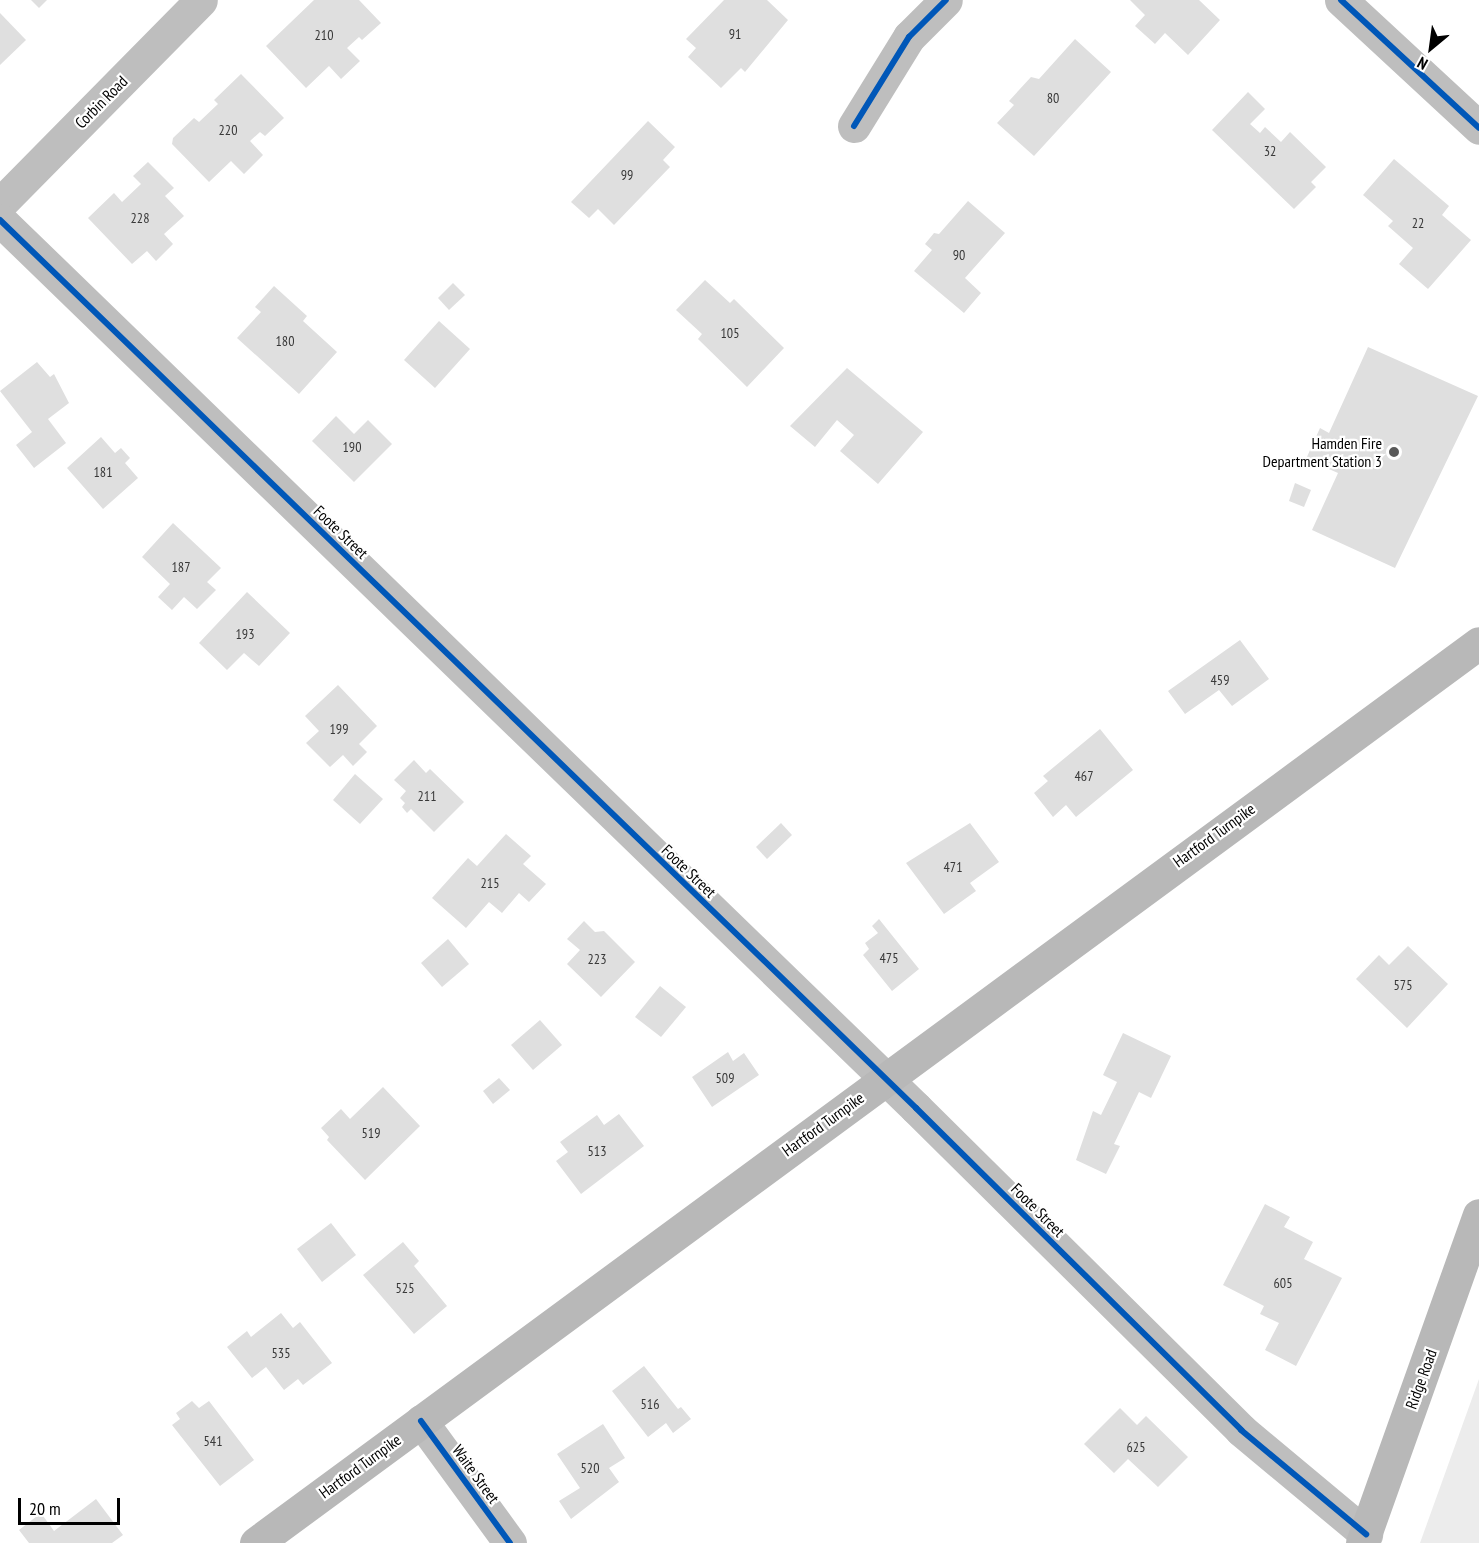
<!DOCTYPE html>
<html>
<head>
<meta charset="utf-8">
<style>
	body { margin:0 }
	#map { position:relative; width:1479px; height:1543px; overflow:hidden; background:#fff; font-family:"PT Sans Narrow",sans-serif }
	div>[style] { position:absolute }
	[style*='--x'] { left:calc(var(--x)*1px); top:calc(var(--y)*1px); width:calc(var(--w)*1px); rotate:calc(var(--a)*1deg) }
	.green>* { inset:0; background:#ececec }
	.building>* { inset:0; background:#dfdfdf }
	.minor>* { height:33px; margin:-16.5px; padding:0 16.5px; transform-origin:16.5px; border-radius:16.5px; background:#bebebe }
	.secondary>* { height:33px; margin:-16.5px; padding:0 16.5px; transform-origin:16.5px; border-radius:16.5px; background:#b8b8b8 }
	.cycleway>* { height:6px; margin:-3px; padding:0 3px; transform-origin:3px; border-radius:3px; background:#0057b8 }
	.dots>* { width:16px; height:16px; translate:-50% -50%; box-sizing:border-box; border:3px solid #fff; border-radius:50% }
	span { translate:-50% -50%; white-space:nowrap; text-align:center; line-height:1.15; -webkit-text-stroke:4.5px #fff; paint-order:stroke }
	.number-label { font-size:14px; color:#383838 }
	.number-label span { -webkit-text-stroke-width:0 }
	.street-label { font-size:16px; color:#000 }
	.poi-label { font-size:16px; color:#000 }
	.right { translate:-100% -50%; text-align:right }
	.north { position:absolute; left:1401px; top:18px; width:60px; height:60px; -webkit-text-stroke:4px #fff; paint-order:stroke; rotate:209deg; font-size:16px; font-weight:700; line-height:24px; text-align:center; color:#000 }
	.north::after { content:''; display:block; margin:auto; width:21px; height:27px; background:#000; clip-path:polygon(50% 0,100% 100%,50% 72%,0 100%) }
	.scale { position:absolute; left:18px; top:1498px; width:102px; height:27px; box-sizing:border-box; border:3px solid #000; border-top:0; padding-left:8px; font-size:18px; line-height:21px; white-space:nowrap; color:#000; -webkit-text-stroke:4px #fff; paint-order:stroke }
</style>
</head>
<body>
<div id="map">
	<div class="green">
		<div style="clip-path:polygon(1479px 1379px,1479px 1543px,1420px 1543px)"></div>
	</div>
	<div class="building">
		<div style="clip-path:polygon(31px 0,47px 0,39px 8px)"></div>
		<div style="clip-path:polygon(314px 0,359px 0,381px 23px,362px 40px,359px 37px,347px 48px,360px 61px,341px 79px,329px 66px,306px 88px,266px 46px)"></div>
		<div style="clip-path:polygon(724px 0,767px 0,788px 20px,745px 72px,741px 68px,721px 88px,688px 57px,696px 48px,686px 39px)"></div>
		<div style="clip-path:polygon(1130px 0,1199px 0,1220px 20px,1188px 55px,1165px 33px,1155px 44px,1135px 26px,1145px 15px)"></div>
		<div style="clip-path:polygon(0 13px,26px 40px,0 65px)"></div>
		<div style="clip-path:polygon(1075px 39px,1111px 72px,1034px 156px,997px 123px,1014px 105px,1009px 101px,1031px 77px,1039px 79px)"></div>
		<div style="clip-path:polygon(241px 74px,284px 118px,265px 136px,260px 132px,250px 141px,263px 155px,244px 174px,231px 161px,209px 182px,172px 144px,173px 138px,194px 118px,199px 122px,218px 104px,214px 100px)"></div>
		<div style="clip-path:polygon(1248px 92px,1265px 109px,1250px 124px,1260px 133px,1265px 127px,1281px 142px,1290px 132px,1326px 167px,1311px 182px,1316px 187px,1294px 209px,1212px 130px)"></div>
		<div style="clip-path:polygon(648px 121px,675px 147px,663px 160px,670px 167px,614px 225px,598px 209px,589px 218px,571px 202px)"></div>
		<div style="clip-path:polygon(1394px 159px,1449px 206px,1442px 215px,1471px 240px,1428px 289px,1399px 264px,1413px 248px,1388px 226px,1393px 221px,1363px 195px)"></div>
		<div style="clip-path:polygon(148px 162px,174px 188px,165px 196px,184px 216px,164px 234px,173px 244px,156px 261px,147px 251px,132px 264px,88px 218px,114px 193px,122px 202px,141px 184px,133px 176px)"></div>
		<div style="clip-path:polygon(968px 201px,1005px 233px,965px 278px,981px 293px,964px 313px,914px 271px,932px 250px,925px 244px,934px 233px,939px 234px)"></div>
		<div style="clip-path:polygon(705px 280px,730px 303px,734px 299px,784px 348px,747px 387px,698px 339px,702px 334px,676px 310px)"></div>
		<div style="clip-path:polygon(453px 283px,465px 295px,449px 310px,438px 298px)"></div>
		<div style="clip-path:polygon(274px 286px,307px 316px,303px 321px,337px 352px,299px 394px,237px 338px,261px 312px,255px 307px)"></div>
		<div style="clip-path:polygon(439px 321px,470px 349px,435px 388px,404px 360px)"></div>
		<div style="clip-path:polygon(1368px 347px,1478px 396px,1395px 568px,1312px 530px,1338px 473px,1306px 459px,1320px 428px,1329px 433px)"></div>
		<div style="clip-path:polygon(37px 362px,50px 377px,54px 374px,69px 403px,48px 419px,66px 443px,34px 468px,16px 445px,32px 432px,0 391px)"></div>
		<div style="clip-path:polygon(847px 368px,923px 432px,878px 484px,840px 451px,854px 435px,837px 420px,815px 447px,790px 426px)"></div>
		<div style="clip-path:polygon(336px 416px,354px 434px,368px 420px,392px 444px,354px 482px,312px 441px)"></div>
		<div style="clip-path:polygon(101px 437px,115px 453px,121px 448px,130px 458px,125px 463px,138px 478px,103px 509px,67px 468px)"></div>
		<div style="clip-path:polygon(1295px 483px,1311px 490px,1304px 507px,1289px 501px)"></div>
		<div style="clip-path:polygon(173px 523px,221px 568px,207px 582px,216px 590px,197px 609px,184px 597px,172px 610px,158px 597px,170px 584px,142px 557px)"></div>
		<div style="clip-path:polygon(247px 592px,290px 633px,259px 666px,244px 653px,227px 670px,199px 643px)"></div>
		<div style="clip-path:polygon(1240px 640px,1269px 679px,1232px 706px,1219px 690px,1185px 714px,1168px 691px)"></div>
		<div style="clip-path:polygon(338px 685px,377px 726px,359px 744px,367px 752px,353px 766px,343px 755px,330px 767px,306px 743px,319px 731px,305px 716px)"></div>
		<div style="clip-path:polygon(1100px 729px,1133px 770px,1076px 817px,1066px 805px,1053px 817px,1034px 793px,1048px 781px,1043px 776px)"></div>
		<div style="clip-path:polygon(414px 760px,426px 773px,430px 769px,464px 802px,434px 832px,411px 809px,407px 813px,402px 807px,405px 803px,400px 798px,406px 791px,394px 780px)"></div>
		<div style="clip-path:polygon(355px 774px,383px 799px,360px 824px,333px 800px)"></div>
		<div style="clip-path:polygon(781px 823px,792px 835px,767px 859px,756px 847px)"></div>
		<div style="clip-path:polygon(970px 823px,999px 862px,970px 883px,976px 891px,944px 914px,906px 863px)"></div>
		<div style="clip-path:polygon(506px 834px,531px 856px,523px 864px,546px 884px,529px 902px,519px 893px,502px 913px,489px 902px,466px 928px,432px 898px,468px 858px,477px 866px)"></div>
		<div style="clip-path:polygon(879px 919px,919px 969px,892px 991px,863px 955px,869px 949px,865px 943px,878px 933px,872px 926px)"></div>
		<div style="clip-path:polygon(584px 921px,595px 932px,604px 931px,635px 962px,601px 997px,567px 964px,580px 950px,567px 939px)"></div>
		<div style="clip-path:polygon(448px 939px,469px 964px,442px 987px,421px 963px)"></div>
		<div style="clip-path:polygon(1408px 946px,1448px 984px,1407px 1028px,1356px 979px,1379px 955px,1389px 965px)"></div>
		<div style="clip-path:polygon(660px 986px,686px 1007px,661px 1037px,635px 1017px)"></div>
		<div style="clip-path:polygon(540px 1020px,562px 1045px,533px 1070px,511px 1045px)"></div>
		<div style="clip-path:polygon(1123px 1033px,1171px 1056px,1151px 1098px,1139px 1092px,1114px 1144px,1120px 1146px,1106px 1174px,1076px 1160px,1093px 1111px,1101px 1115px,1117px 1082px,1103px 1075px)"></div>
		<div style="clip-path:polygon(728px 1052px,733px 1061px,744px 1053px,759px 1075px,712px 1107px,692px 1077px)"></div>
		<div style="clip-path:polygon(499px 1078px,510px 1090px,493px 1104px,483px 1091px)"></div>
		<div style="clip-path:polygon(383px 1087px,420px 1126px,365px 1180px,327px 1140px,329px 1137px,321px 1128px,341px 1109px,350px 1119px)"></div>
		<div style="clip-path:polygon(619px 1114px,644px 1146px,581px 1194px,556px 1161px,568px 1152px,560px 1142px,597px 1115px,604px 1125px)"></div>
		<div style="clip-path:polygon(1265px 1204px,1290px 1217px,1284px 1227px,1313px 1242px,1304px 1259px,1342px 1278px,1296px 1366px,1265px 1350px,1279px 1323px,1260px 1314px,1264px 1306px,1223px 1285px)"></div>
		<div style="clip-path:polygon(331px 1223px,356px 1255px,322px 1282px,297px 1249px)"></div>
		<div style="clip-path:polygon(403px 1242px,419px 1261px,414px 1266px,447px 1306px,414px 1334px,363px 1275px)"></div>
		<div style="clip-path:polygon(281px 1313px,293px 1328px,300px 1322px,332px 1363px,303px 1385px,298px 1379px,284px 1390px,266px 1367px,252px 1378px,227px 1347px,247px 1331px,251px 1337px)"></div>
		<div style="clip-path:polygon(644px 1366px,678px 1409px,681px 1407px,691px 1419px,673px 1433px,666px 1423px,648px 1437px,612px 1391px)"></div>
		<div style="clip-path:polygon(192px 1401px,199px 1408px,209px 1401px,254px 1460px,220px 1486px,172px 1425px,180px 1419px,176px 1413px)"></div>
		<div style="clip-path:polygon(1120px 1408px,1137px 1425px,1146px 1416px,1188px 1457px,1158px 1487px,1128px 1459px,1114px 1473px,1084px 1444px)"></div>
		<div style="clip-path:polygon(603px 1424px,625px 1458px,609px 1468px,619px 1482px,571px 1519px,559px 1501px,580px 1488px,557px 1454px)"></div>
		<div style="clip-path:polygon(96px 1499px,123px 1535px,112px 1543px,29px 1543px,19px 1530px,41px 1513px,54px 1531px)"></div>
	</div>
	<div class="minor">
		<div style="--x:1341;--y:0;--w:188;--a:42.8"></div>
		<div style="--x:854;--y:126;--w:105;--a:-58.3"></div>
		<div style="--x:909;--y:37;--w:52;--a:-45"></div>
		<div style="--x:0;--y:204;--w:286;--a:-45.4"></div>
		<div style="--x:0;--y:220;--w:1276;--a:44.11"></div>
		<div style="--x:916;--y:1108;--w:458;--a:44.7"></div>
		<div style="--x:1241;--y:1430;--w:163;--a:39.8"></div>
		<div style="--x:421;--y:1421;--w:151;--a:53.9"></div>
	</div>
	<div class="secondary">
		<div style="--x:256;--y:1543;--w:1518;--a:-36.35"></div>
		<div style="--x:1362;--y:1543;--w:348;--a:-70.4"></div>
	</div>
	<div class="cycleway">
		<div style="--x:1341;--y:0;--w:188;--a:42.8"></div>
		<div style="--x:854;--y:126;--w:105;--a:-58.3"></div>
		<div style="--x:909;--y:37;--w:52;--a:-45"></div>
		<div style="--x:0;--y:220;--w:1276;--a:44.11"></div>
		<div style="--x:916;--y:1108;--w:458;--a:44.7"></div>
		<div style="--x:1241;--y:1430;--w:163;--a:39.8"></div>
		<div style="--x:421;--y:1421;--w:151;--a:53.9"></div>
	</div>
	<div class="dots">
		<div style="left:1394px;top:452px;background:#595959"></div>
	</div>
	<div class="number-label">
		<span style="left:735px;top:34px">91</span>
		<span style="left:324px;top:35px">210</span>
		<span style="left:1053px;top:98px">80</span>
		<span style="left:228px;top:130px">220</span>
		<span style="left:1270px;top:151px">32</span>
		<span style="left:627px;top:175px">99</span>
		<span style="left:140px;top:218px">228</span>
		<span style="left:1418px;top:223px">22</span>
		<span style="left:959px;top:255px">90</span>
		<span style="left:730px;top:333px">105</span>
		<span style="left:285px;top:341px">180</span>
		<span style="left:352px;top:447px">190</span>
		<span style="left:103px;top:472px">181</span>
		<span style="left:181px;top:567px">187</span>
		<span style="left:245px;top:634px">193</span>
		<span style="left:1220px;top:680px">459</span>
		<span style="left:339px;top:729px">199</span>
		<span style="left:1084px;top:776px">467</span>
		<span style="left:427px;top:796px">211</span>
		<span style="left:953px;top:867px">471</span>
		<span style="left:490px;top:883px">215</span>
		<span style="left:889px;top:958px">475</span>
		<span style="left:597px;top:959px">223</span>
		<span style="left:1403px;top:985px">575</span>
		<span style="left:725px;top:1078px">509</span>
		<span style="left:371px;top:1133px">519</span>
		<span style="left:597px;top:1151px">513</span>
		<span style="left:1283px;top:1283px">605</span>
		<span style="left:405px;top:1288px">525</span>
		<span style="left:281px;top:1353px">535</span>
		<span style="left:650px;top:1404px">516</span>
		<span style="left:213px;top:1441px">541</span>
		<span style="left:1136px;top:1447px">625</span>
		<span style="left:590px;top:1468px">520</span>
	</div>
	<div class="street-label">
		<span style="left:101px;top:102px;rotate:-45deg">Corbin Road</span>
		<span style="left:341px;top:532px;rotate:44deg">Foote Street</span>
		<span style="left:1214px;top:835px;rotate:-36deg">Hartford Turnpike</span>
		<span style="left:689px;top:871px;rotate:44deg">Foote Street</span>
		<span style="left:823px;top:1124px;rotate:-36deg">Hartford Turnpike</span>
		<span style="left:1038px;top:1210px;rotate:45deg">Foote Street</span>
		<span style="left:1421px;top:1379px;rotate:-70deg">Ridge Road</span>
		<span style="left:360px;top:1466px;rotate:-36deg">Hartford Turnpike</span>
		<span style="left:476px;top:1474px;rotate:54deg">Waite Street</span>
	</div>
	<div class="poi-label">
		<span class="right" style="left:1382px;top:452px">Hamden Fire<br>Department Station 3</span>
	</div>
	<div class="north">N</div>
	<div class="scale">20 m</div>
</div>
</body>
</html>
